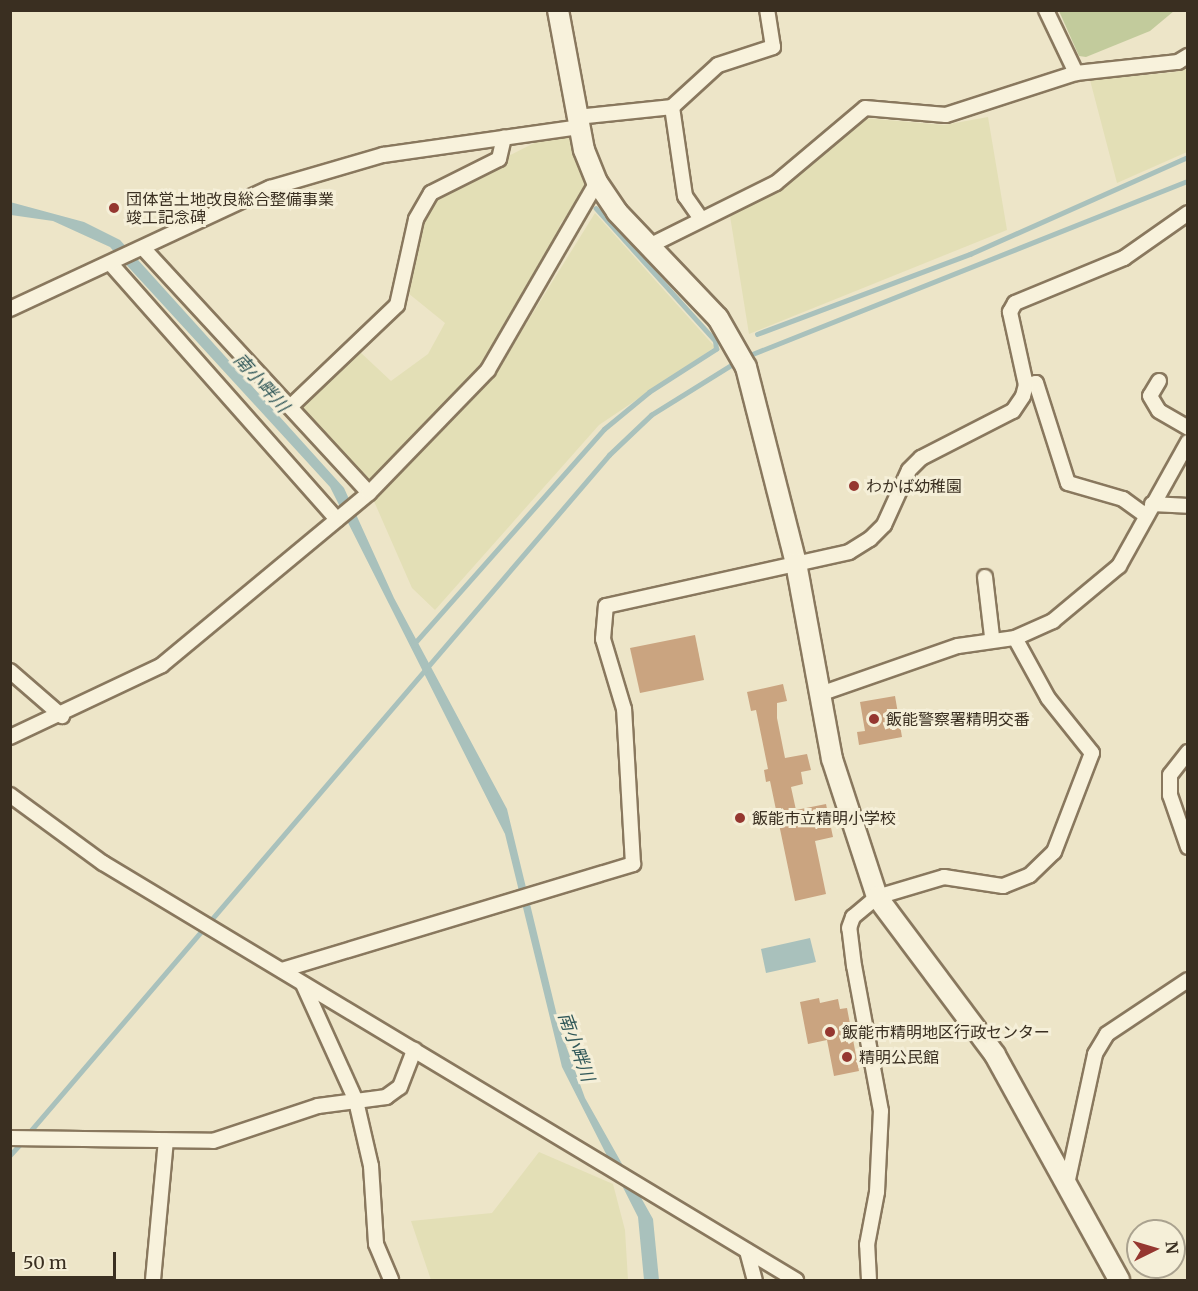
<!DOCTYPE html>
<html>
<head>
<meta charset="utf-8">
<style>
	body { margin:0 }
	#map { position:relative; width:1198px; height:1291px; overflow:hidden; background:#ede5c8; font-family:Merriweather,"Noto Sans JP",serif }
	div>[style] { position:absolute }
	[style*='--x'] { left:calc(var(--x)*1px); top:calc(var(--y)*1px); width:calc(var(--w)*1px); rotate:calc(var(--a)*1deg) }
	.farmland>* { inset:0; background:#e3dfb6 }
	.green>* { inset:0; background:#c2cb9c }
	.water>* { inset:0; background:#a9c1bc }
	.stream>* { height:4.5px; margin:-2.25px; padding:0 2.25px; transform-origin:2.25px; border-radius:2.25px; background:#a9c1bc }
	.building>* { inset:0; background:#caa480 }
	.roads { filter:drop-shadow(2px 0 #89785e) drop-shadow(-2px 0 #89785e) drop-shadow(0 2px #89785e) drop-shadow(0 -2px #89785e) }
	.street>* { height:14px; margin:-7px; padding:0 7px; transform-origin:7px; border-radius:7px; background:#f8f2dc }
	.secondary>* { height:20px; margin:-10px; padding:0 10px; transform-origin:10px; border-radius:10px; background:#f8f2dc }
	.dots>* { width:16px; height:16px; translate:-50% -50%; box-sizing:border-box; border:3px solid #f5efd8; border-radius:50% }
	span { translate:-50% -50%; white-space:nowrap; text-align:center; line-height:1.15; -webkit-text-stroke:6px #f5efd8; paint-order:stroke }
	.poi-label { font-size:16px; color:#3a2f21 }
	.left { translate:0 -50%; text-align:left }
	.water-label { font-size:18px; color:#315859; font-style:italic }
	.frame { position:absolute; inset:0; border:12px solid #3a2f21; pointer-events:none }
	.north { position:absolute; left:1126px; top:1219px; width:60px; height:60px; box-sizing:border-box; background:#f5efd8; border:2px solid #aaa28f; border-radius:50%; rotate:85deg; font-size:16px; font-weight:700; line-height:24px; text-align:center; color:#3a2f21 }
	.north::after { content:''; display:block; margin:auto; width:21px; height:27px; background:#953730; clip-path:polygon(50% 0,100% 100%,50% 72%,0 100%) }
	.scale { position:absolute; left:12px; top:1252px; width:104px; height:27px; box-sizing:border-box; border:3px solid #3a2f21; border-top:0; padding-left:8px; font-size:18px; line-height:21px; white-space:nowrap; color:#3a2f21; -webkit-text-stroke:4px #f5efd8; paint-order:stroke }
</style>
</head>
<body>
<div id="map">
	<div class="farmland">
		<div style="clip-path:polygon(1187px 64px,1187px 152px,1117px 183px,1090px 80px,1176px 72px)"></div>
		<div style="clip-path:polygon(988px 117px,1007px 230px,749px 334px,730px 216px,785px 188px,865px 118px,944px 125px)"></div>
		<div style="clip-path:polygon(568px 135px,588px 188px,560px 224px,557px 243px,484px 360px,369px 483px,298px 406px,360px 352px,391px 381px,428px 354px,445px 323px,408px 293px,419px 228px,428px 204px,446px 188px,540px 140px)"></div>
		<div style="clip-path:polygon(595px 213px,715px 347px,599px 425px,435px 610px,412px 588px,373px 499px,493px 377px)"></div>
		<div style="clip-path:polygon(539px 1152px,613px 1184px,625px 1230px,628px 1280px,431px 1280px,411px 1221px,492px 1213px)"></div>
	</div>
	<div class="green">
		<div style="clip-path:polygon(1059px 11px,1174px 11px,1150px 31px,1086px 57px,1079px 56px)"></div>
	</div>
	<div class="water">
		<div style="clip-path:polygon(10px 202px,84px 222px,120px 240px,344px 488px,394px 598px,507px 809px,561px 1032px,585px 1098px,653px 1219px,659px 1280px,644px 1280px,638px 1217px,562px 1067px,505px 834px,330px 487px,110px 247px,53px 221px,11px 215px)"></div>
		<div style="clip-path:polygon(810px 938px,816px 962px,766px 973px,761px 949px)"></div>
	</div>
	<div class="stream">
		<div style="--x:757;--y:334;--w:228;--a:-20.6"></div>
		<div style="--x:970;--y:254;--w:239;--a:-24"></div>
		<div style="--x:750;--y:355;--w:468;--a:-21.7"></div>
		<div style="--x:413;--y:645;--w:288;--a:-48.5"></div>
		<div style="--x:604;--y:429;--w:58;--a:-39.4"></div>
		<div style="--x:649;--y:392;--w:80;--a:-32.7"></div>
		<div style="--x:716;--y:349;--w:8;--a:-97"></div>
		<div style="--x:715;--y:341;--w:178;--a:-132"></div>
		<div style="--x:27;--y:1135;--w:895;--a:-49.44"></div>
		<div style="--x:609;--y:455;--w:58;--a:-43.6"></div>
		<div style="--x:651;--y:415;--w:97;--a:-31.9"></div>
		<div style="--x:10;--y:1155;--w:18;--a:-47"></div>
	</div>
	<div class="building">
		<div style="clip-path:polygon(695px 635px,704px 680px,640px 693px,630px 648px)"></div>
		<div style="clip-path:polygon(783px 684px,787px 701px,777px 703px,777px 718px,785px 758px,807px 754px,811px 770px,801px 772px,803px 784px,791px 787px,796px 810px,826px 804px,833px 837px,815px 841px,826px 894px,795px 901px,770px 781px,766px 782px,764px 770px,768px 769px,756px 710px,751px 711px,747px 692px)"></div>
		<div style="clip-path:polygon(895px 696px,902px 737px,859px 745px,857px 732px,865px 731px,860px 702px)"></div>
		<div style="clip-path:polygon(819px 998px,820px 1003px,838px 999px,840px 1009px,847px 1008px,859px 1071px,834px 1076px,827px 1040px,808px 1044px,800px 1002px)"></div>
	</div>
	<div class="roads">
		<div class="street">
			<div style="--x:1046;--y:10;--w:70;--a:64.5"></div>
			<div style="--x:672;--y:107;--w:90;--a:81.7"></div>
			<div style="--x:685;--y:196;--w:28;--a:55"></div>
			<div style="--x:577;--y:117;--w:96;--a:-6"></div>
			<div style="--x:672;--y:107;--w:62;--a:-42.4"></div>
			<div style="--x:718;--y:65;--w:58;--a:-18.1"></div>
			<div style="--x:773;--y:47;--w:37;--a:-99"></div>
			<div style="--x:649;--y:246;--w:142;--a:-26.4"></div>
			<div style="--x:776;--y:183;--w:116;--a:-40.1"></div>
			<div style="--x:865;--y:108;--w:81;--a:4.9"></div>
			<div style="--x:946;--y:115;--w:137;--a:-17.9"></div>
			<div style="--x:1076;--y:73;--w:103;--a:-6.2"></div>
			<div style="--x:1178;--y:62;--w:12;--a:-31"></div>
			<div style="--x:143;--y:248;--w:333;--a:47.3"></div>
			<div style="--x:111;--y:264;--w:341;--a:48.5"></div>
			<div style="--x:10;--y:309;--w:287;--a:-25"></div>
			<div style="--x:270;--y:188;--w:118;--a:-16.3"></div>
			<div style="--x:383;--y:155;--w:198;--a:-8.1"></div>
			<div style="--x:1159;--y:381;--w:17;--a:121"></div>
			<div style="--x:1150;--y:396;--w:17;--a:59"></div>
			<div style="--x:1159;--y:411;--w:34;--a:30"></div>
			<div style="--x:1026;--y:385;--w:10;--a:-11"></div>
			<div style="--x:1036;--y:383;--w:105;--a:72.3"></div>
			<div style="--x:1068;--y:483;--w:57;--a:16.2"></div>
			<div style="--x:1123;--y:499;--w:27;--a:36"></div>
			<div style="--x:290;--y:407;--w:148;--a:-43.6"></div>
			<div style="--x:397;--y:305;--w:88;--a:-77.5"></div>
			<div style="--x:416;--y:219;--w:30;--a:-60"></div>
			<div style="--x:431;--y:193;--w:76;--a:-26.6"></div>
			<div style="--x:499;--y:159;--w:22;--a:-77"></div>
			<div style="--x:1152;--y:504;--w:36;--a:3"></div>
			<div style="--x:985;--y:577;--w:60;--a:83.3"></div>
			<div style="--x:10;--y:671;--w:69;--a:40.9"></div>
			<div style="--x:820;--y:694;--w:146;--a:-19.2"></div>
			<div style="--x:958;--y:646;--w:58;--a:-8"></div>
			<div style="--x:1015;--y:638;--w:42;--a:-24.1"></div>
			<div style="--x:1053;--y:621;--w:86;--a:-39.8"></div>
			<div style="--x:1119;--y:566;--w:142;--a:-60.9"></div>
			<div style="--x:10;--y:737;--w:168;--a:-25.3"></div>
			<div style="--x:162;--y:665;--w:269;--a:-39.7"></div>
			<div style="--x:369;--y:493;--w:171;--a:-45.9"></div>
			<div style="--x:488;--y:370;--w:217;--a:-59.9"></div>
			<div style="--x:1188;--y:752;--w:29;--a:128"></div>
			<div style="--x:1170;--y:775;--w:20;--a:90"></div>
			<div style="--x:1170;--y:795;--w:55;--a:70.9"></div>
			<div style="--x:10;--y:795;--w:115;--a:36.2"></div>
			<div style="--x:103;--y:863;--w:809;--a:31.04"></div>
			<div style="--x:282;--y:970;--w:367;--a:-16.8"></div>
			<div style="--x:633;--y:864;--w:155;--a:-93.3"></div>
			<div style="--x:624;--y:709;--w:73;--a:-106.7"></div>
			<div style="--x:603;--y:639;--w:33;--a:-85"></div>
			<div style="--x:606;--y:606;--w:249;--a:-12.5"></div>
			<div style="--x:849;--y:552;--w:25;--a:-32"></div>
			<div style="--x:870;--y:539;--w:20;--a:-45"></div>
			<div style="--x:884;--y:525;--w:60;--a:-65.6"></div>
			<div style="--x:909;--y:470;--w:17;--a:-45"></div>
			<div style="--x:921;--y:458;--w:103;--a:-27.1"></div>
			<div style="--x:1013;--y:411;--w:18;--a:-56"></div>
			<div style="--x:1023;--y:396;--w:11;--a:-75"></div>
			<div style="--x:1026;--y:385;--w:75;--a:-102.4"></div>
			<div style="--x:1010;--y:312;--w:10;--a:-61"></div>
			<div style="--x:1015;--y:303;--w:118;--a:-22.4"></div>
			<div style="--x:1124;--y:258;--w:78;--a:-35.1"></div>
			<div style="--x:303;--y:984;--w:128;--a:65.6"></div>
			<div style="--x:356;--y:1101;--w:67;--a:77"></div>
			<div style="--x:371;--y:1166;--w:78;--a:86.3"></div>
			<div style="--x:376;--y:1244;--w:39;--a:67"></div>
			<div style="--x:10;--y:1138;--w:203;--a:0.8"></div>
			<div style="--x:213;--y:1141;--w:111;--a:-18.4"></div>
			<div style="--x:318;--y:1106;--w:69;--a:-7.5"></div>
			<div style="--x:386;--y:1097;--w:17;--a:-36"></div>
			<div style="--x:400;--y:1087;--w:40;--a:-69"></div>
			<div style="--x:1067;--y:1184;--w:133;--a:-77.8"></div>
			<div style="--x:1095;--y:1054;--w:23;--a:-59"></div>
			<div style="--x:1107;--y:1034;--w:97;--a:-33.7"></div>
			<div style="--x:747;--y:1251;--w:30;--a:75"></div>
			<div style="--x:153;--y:1280;--w:140;--a:-84.7"></div>
			<div style="--x:869;--y:1280;--w:35;--a:-93"></div>
			<div style="--x:867;--y:1245;--w:54;--a:-79.3"></div>
			<div style="--x:877;--y:1192;--w:81;--a:-87.2"></div>
			<div style="--x:881;--y:1111;--w:147;--a:-100.5"></div>
			<div style="--x:854;--y:966;--w:38;--a:-97"></div>
			<div style="--x:849;--y:928;--w:12;--a:-70"></div>
			<div style="--x:853;--y:917;--w:31;--a:-40"></div>
			<div style="--x:877;--y:897;--w:70;--a:-16.6"></div>
			<div style="--x:944;--y:877;--w:60;--a:8.7"></div>
			<div style="--x:1003;--y:886;--w:29;--a:-22"></div>
			<div style="--x:1030;--y:875;--w:33;--a:-44"></div>
			<div style="--x:1054;--y:852;--w:106;--a:-69"></div>
			<div style="--x:1092;--y:753;--w:70;--a:-128.7"></div>
			<div style="--x:1048;--y:698;--w:68;--a:-118.8"></div>
		</div>
		<div class="secondary">
			<div style="--x:558;--y:10;--w:142;--a:79.5"></div>
			<div style="--x:584;--y:150;--w:35;--a:68"></div>
			<div style="--x:597;--y:182;--w:36;--a:56"></div>
			<div style="--x:617;--y:212;--w:146;--a:46.4"></div>
			<div style="--x:718;--y:318;--w:56;--a:60.3"></div>
			<div style="--x:746;--y:367;--w:202;--a:75.7"></div>
			<div style="--x:796;--y:563;--w:199;--a:79.6"></div>
			<div style="--x:832;--y:759;--w:145;--a:71.9"></div>
			<div style="--x:877;--y:897;--w:197;--a:53.2"></div>
			<div style="--x:995;--y:1055;--w:257;--a:61.1"></div>
		</div>
	</div>
	<div class="dots">
		<div style="left:114px;top:208px;background:#953730"></div>
		<div style="left:854px;top:486px;background:#953730"></div>
		<div style="left:874px;top:719px;background:#953730"></div>
		<div style="left:740px;top:818px;background:#953730"></div>
		<div style="left:830px;top:1032px;background:#953730"></div>
		<div style="left:847px;top:1057px;background:#953730"></div>
	</div>
	<div class="poi-label">
		<span class="left" style="left:126px;top:208px">団体営土地改良総合整備事業<br>竣工記念碑</span>
		<span class="left" style="left:866px;top:486px">わかば幼稚園</span>
		<span class="left" style="left:886px;top:719px">飯能警察署精明交番</span>
		<span class="left" style="left:752px;top:818px">飯能市立精明小学校</span>
		<span class="left" style="left:842px;top:1032px">飯能市精明地区行政センター</span>
		<span class="left" style="left:859px;top:1057px">精明公民館</span>
	</div>
	<div class="water-label">
		<span style="left:261px;top:383px;rotate:48deg">南小畔川</span>
		<span style="left:576px;top:1047px;rotate:70deg">南小畔川</span>
	</div>
	<div class="frame"></div>
	<div class="north">N</div>
	<div class="scale">50 m</div>
</div>
</body>
</html>
